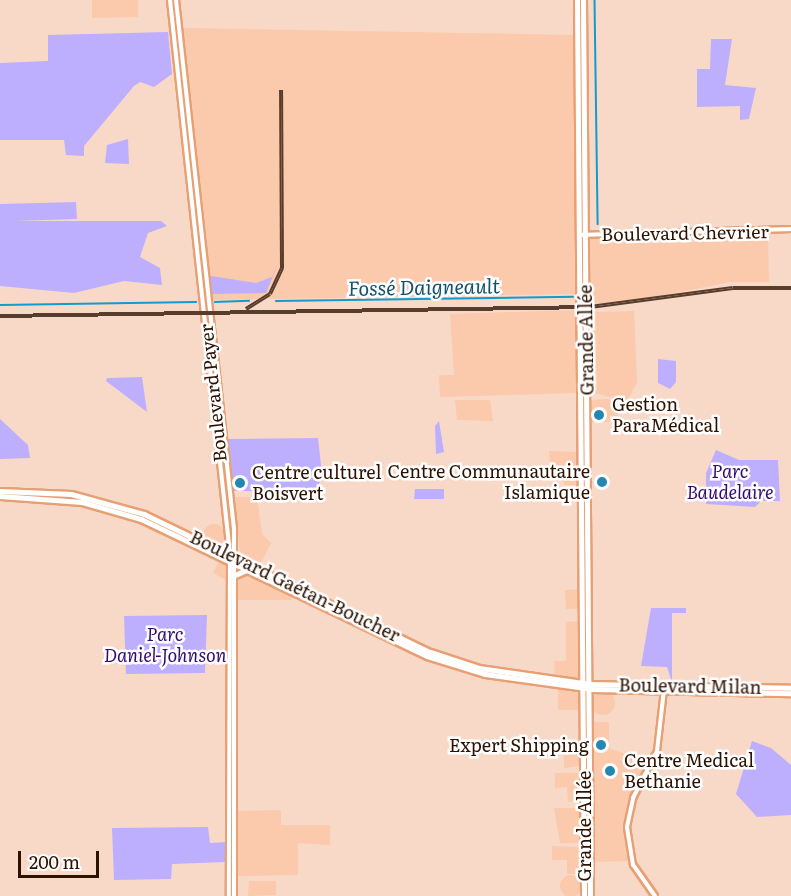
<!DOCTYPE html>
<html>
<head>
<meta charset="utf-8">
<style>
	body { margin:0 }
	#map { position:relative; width:791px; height:896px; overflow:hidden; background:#f8d9c7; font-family:Literata,serif }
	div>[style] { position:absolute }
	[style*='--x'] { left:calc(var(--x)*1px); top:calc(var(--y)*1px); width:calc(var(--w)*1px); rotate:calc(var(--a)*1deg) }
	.built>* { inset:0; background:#fbc9ac }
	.round { border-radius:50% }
	.green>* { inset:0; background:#bdaffe }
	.stream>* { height:1.5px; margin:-0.75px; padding:0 0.75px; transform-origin:0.75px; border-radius:0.75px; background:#119bce }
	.roads { filter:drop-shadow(2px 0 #e79f74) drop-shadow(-2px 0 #e79f74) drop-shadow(0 2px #e79f74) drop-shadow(0 -2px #e79f74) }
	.minor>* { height:4px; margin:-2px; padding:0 2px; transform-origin:2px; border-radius:2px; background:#fff }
	.major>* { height:5px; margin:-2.5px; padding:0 2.5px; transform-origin:2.5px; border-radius:2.5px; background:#fff }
	.rail>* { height:4px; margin-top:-2px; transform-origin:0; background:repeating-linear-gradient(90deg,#fff 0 4.5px,#583c2c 0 9px); box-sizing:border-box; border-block:2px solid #583c2c }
	.dots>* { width:16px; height:16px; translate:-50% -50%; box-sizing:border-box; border:3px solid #fff; border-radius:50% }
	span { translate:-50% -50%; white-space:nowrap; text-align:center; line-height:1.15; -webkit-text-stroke:5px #fff; paint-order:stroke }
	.street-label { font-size:18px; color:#2d1202 }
	.poi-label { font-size:18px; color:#2d1202 }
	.left { translate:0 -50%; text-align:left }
	.right { translate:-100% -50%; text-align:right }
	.park-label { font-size:18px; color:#330b70; font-style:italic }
	.water-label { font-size:20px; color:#11526d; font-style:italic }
	.scale { position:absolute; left:18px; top:851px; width:81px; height:27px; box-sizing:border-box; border:3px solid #2d1202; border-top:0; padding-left:8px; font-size:18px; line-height:21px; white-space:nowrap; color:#2d1202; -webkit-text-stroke:4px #fff; paint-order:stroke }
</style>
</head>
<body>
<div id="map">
	<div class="built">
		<div style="clip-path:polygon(92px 0,138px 0,138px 17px,92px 18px)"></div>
		<div style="clip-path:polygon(183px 28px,573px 35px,576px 294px,213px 300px)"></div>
		<div style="clip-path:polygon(590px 238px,654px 243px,768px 240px,769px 282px,730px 282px,636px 301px,591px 304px)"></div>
		<div style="clip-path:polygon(576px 310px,577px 393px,440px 397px,439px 375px,454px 375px,450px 314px)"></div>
		<div style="clip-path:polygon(634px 311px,637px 382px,627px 402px,592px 392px,591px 312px)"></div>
		<div style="clip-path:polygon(607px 399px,622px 406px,615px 422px,591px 422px,591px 400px)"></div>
		<div style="clip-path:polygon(455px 400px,490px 400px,493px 421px,457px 420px)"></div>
		<div style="clip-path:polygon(549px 451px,579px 452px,580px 485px,564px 485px,563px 469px,550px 468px)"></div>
		<div style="clip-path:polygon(235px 497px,257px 497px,262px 534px,271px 543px,260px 565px,240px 554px)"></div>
		<div class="round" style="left:203px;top:524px;width:22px;height:22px"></div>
		<div style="clip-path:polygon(220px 559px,225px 563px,226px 580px,213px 573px)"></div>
		<div style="clip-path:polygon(243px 570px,293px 595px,291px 600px,238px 600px,237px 575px)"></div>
		<div style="clip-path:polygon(581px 589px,581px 609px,566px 609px,565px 590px)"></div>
		<div style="clip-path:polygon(581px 621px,581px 678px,555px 676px,554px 661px,566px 661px,566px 622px)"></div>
		<div style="clip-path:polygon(558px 688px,581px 691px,581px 710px,558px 710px)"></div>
		<div class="round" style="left:591px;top:691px;width:24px;height:24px"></div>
		<div style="clip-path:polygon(593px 722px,609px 722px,609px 748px,649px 763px,625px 816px,629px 861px,593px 862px)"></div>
		<div style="clip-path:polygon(581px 748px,581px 766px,564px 768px,564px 749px)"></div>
		<div style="clip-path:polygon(555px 773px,580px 773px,581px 800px,568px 802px,567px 787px,555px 788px)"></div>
		<div style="clip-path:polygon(554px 808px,581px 808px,579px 843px,560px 843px)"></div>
		<div style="clip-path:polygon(281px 810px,281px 825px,330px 825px,330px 845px,298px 843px,298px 875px,238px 876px,238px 811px)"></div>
		<div style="clip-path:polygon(552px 846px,581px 847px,580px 874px,567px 874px,567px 860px,552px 860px)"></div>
		<div class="round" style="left:560px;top:875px;width:22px;height:22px"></div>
		<div style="clip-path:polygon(249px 881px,276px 881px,276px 895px,248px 896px)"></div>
	</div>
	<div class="green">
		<div style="clip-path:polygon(168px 32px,172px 74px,154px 87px,140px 82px,134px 86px,84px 146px,84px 156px,66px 155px,64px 140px,0 140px,0 63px,48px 61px,48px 35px)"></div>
		<div style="clip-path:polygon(711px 39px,732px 39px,725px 85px,756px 88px,749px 119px,740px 120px,740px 106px,697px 107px,697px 69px,710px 69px)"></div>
		<div style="clip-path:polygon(128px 139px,129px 164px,105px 163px,107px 145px)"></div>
		<div style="clip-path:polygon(76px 202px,77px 219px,14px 221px,161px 221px,167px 226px,148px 233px,140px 257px,160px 268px,162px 285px,124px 281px,74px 293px,0 286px,0 204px)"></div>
		<div style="clip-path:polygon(279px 261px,266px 293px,211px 294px,211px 276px,256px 283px,272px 277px)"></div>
		<div style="clip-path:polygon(658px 359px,676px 361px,676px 382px,670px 389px,658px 383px)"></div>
		<div style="clip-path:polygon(142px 377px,147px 412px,106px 381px,107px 378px)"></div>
		<div style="clip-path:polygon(0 419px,28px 445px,30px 458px,0 459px)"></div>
		<div style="clip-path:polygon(439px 421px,444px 452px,436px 454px,435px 426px)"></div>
		<div style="clip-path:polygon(318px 438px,322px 474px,317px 491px,231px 491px,226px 439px)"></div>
		<div style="clip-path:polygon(716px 450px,739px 460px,778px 460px,780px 501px,761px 501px,755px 507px,706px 504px,706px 473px)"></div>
		<div style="clip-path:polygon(415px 489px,444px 489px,444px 499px,414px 499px)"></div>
		<div style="clip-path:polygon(651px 608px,686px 608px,686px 613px,672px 613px,672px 682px,667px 667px,641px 666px)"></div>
		<div style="clip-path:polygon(207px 615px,205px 673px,126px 674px,124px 616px)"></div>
		<div style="clip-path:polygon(752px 741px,771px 748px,791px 765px,791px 815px,757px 817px,736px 794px)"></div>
		<div style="clip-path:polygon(208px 827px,210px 843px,226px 842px,226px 862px,172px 864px,171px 879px,114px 880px,112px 828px)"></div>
	</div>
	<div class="stream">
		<div style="--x:595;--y:0;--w:224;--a:89.2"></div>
		<div style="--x:276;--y:301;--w:297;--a:-0.8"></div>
		<div style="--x:215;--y:302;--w:34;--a:-2"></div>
		<div style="--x:0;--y:305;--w:196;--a:-0.9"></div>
	</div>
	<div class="roads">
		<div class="minor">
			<div style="--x:170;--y:0;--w:557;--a:83.82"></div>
			<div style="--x:230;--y:554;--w:342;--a:90.2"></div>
			<div style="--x:176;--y:0;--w:532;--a:83.74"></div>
			<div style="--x:234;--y:529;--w:367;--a:90"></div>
			<div style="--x:579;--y:235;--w:212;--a:-1.6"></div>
			<div style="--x:655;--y:896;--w:38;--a:-125"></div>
			<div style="--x:633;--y:865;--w:38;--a:-99"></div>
			<div style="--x:627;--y:827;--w:30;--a:-78"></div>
			<div style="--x:633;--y:798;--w:53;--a:-62.9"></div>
			<div style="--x:657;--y:751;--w:61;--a:-83.5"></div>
		</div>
		<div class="major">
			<div style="--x:577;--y:0;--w:896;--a:89.55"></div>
			<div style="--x:583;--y:0;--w:896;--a:89.55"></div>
			<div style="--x:0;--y:491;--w:71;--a:2.4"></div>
			<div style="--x:71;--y:494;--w:76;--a:15.3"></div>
			<div style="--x:144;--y:514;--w:318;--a:25.8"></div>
			<div style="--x:430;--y:652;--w:52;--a:18.1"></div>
			<div style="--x:479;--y:668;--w:112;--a:8.2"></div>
			<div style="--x:590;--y:684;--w:201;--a:1.1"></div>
			<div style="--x:0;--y:496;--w:82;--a:4.2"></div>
			<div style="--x:82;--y:502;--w:61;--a:16.1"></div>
			<div style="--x:141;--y:519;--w:317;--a:25.6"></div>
			<div style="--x:427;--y:656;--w:61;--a:17.2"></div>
			<div style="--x:485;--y:674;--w:109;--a:7.9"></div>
			<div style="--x:593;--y:689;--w:198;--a:1.2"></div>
			<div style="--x:235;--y:575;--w:12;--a:-24"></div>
		</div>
	</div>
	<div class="rail">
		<div style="--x:246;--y:309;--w:28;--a:-32"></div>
		<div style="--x:270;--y:294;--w:29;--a:-65"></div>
		<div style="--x:282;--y:268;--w:178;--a:-90.3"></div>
		<div style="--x:0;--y:316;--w:590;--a:-0.87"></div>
		<div style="--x:590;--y:307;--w:144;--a:-7.6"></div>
		<div style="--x:733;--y:288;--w:58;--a:0"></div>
	</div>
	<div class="dots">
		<div style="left:599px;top:415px;background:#2387b1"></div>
		<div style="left:602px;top:482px;background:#2387b1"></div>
		<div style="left:240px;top:483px;background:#2387b1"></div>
		<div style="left:601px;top:745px;background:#2387b1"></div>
		<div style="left:610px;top:771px;background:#2387b1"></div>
	</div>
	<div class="street-label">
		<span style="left:685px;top:233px;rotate:-1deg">Boulevard Chevrier</span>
		<span style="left:586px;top:340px;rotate:-91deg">Grande Allée</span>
		<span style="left:213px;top:393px;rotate:-96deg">Boulevard Payer</span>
		<span style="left:295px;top:586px;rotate:26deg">Boulevard Gaétan-Boucher</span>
		<span style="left:690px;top:686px;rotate:1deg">Boulevard Milan</span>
		<span style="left:584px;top:826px;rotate:-90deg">Grande Allée</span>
	</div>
	<div class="poi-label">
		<span class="left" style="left:612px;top:415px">Gestion<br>ParaMédical</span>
		<span class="right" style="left:590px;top:482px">Centre Communautaire<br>Islamique</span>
		<span class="left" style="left:252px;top:483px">Centre culturel<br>Boisvert</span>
		<span class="right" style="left:589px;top:745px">Expert Shipping</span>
		<span class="left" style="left:624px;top:771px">Centre Medical<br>Bethanie</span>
	</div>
	<div class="park-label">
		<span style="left:730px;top:482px">Parc<br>Baudelaire</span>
		<span style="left:165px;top:645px">Parc<br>Daniel-Johnson</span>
	</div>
	<div class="water-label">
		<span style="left:424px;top:286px;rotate:-1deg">Fossé Daigneault</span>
	</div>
	<div class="scale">200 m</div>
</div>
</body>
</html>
